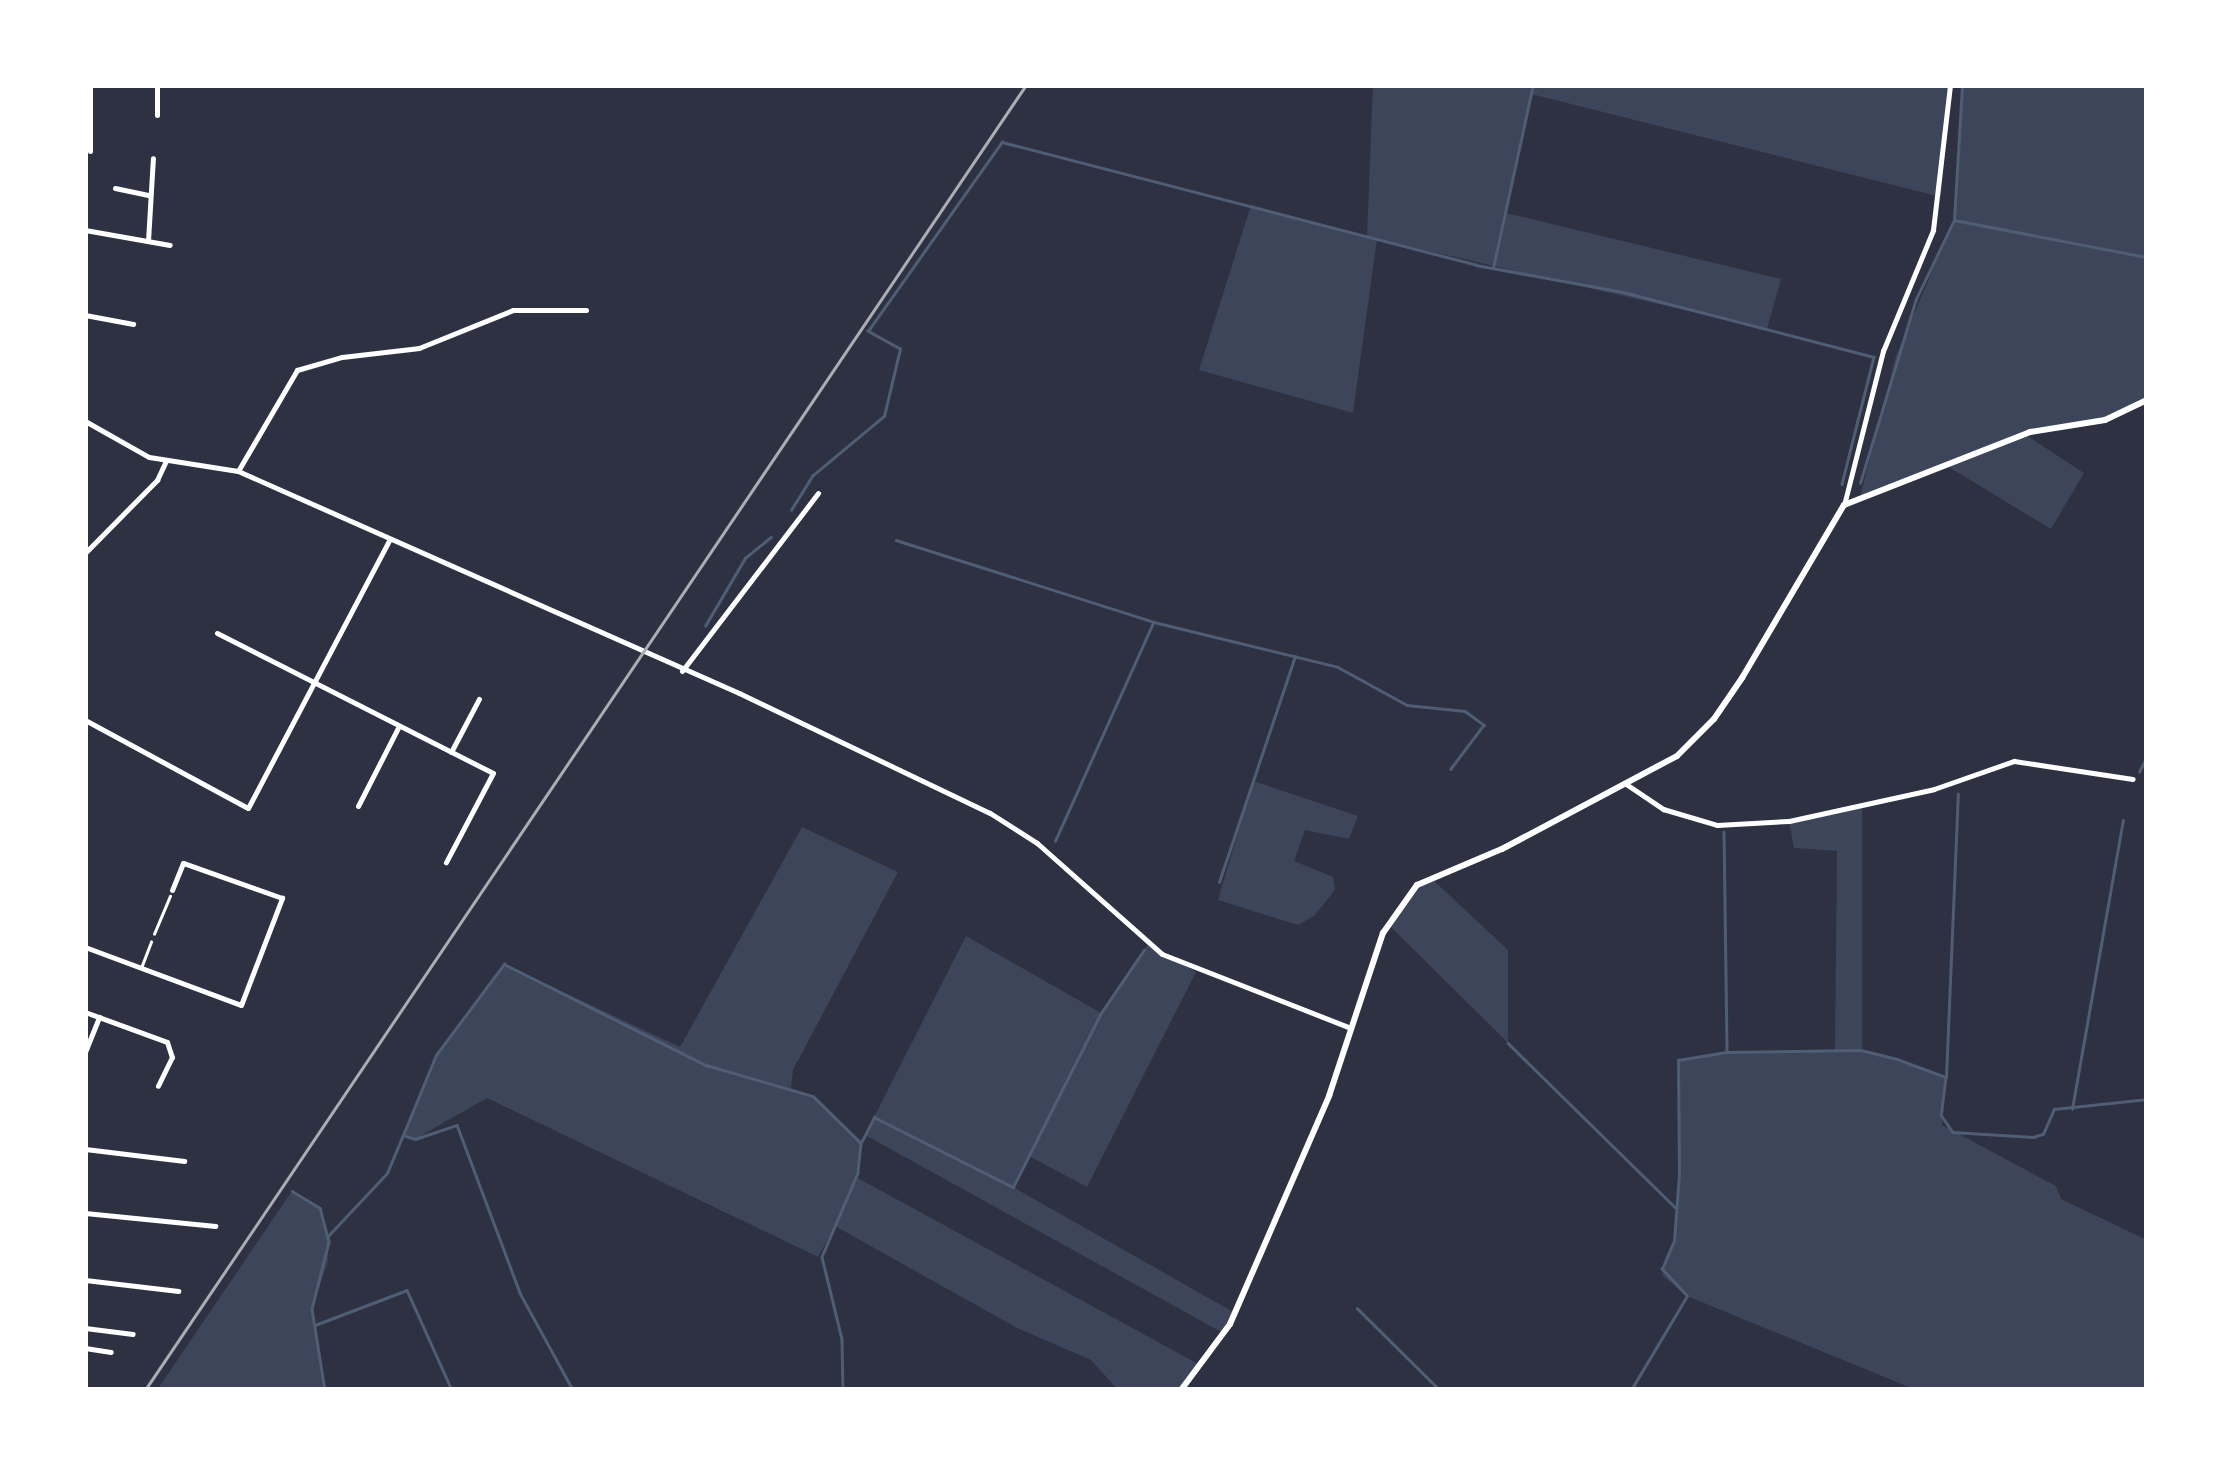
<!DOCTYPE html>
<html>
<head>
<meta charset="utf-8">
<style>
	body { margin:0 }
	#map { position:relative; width:2232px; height:1475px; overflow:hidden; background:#2d3142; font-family:"PT Sans",sans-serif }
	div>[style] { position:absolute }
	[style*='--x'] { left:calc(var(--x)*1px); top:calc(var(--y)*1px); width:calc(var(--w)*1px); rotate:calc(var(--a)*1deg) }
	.green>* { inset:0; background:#3c4559 }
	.stream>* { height:2.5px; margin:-1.25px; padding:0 1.25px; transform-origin:1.25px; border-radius:1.25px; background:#4f5d75 }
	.path>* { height:2.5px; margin:-1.25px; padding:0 1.25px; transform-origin:1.25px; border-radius:1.25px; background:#fff }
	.service>* { height:2.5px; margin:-1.25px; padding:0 1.25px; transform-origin:1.25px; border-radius:1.25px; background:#fff }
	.minor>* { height:5px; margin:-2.5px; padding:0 2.5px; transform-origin:2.5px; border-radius:2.5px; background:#fff }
	.tertiary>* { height:6px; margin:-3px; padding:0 3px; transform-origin:3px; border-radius:3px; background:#fff }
	.rail>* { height:2.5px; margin:-1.25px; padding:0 1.25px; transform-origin:1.25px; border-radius:1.25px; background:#abadb3 }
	span { translate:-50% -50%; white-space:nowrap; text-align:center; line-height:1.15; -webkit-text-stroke:10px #fff; paint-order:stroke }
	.frame { position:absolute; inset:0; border:88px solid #fff; pointer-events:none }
</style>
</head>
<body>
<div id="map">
	<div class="green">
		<div style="clip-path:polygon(1373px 85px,1950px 85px,1941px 197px,1531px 94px,1506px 213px,1781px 279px,1767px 329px,1377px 239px,1353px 413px,1199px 370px,1251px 205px,1367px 236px)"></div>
		<div style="clip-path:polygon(1962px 85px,2147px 85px,2147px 400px,2105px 420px,2026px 435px,2084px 473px,2051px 529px,1947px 466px,1860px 497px,1896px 356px,1954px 220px)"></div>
		<div style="clip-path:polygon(1253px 781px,1358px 816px,1349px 839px,1305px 830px,1294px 861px,1333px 877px,1335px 890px,1314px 916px,1298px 925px,1218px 900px)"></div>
		<div style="clip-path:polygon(1862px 805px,1862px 1050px,1946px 1077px,1942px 1125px,2056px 1186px,2061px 1199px,2147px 1240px,2147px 1390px,1916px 1390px,1687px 1296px,1662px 1275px,1674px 1241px,1679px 1174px,1678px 1060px,1727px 1052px,1835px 1051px,1837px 851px,1794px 848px,1789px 821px)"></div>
		<div style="clip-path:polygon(802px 827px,898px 872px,793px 1070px,791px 1088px,813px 1096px,861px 1143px,856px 1177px,1200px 1365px,1181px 1390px,1118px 1390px,1091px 1360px,1017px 1328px,835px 1226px,818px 1257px,487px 1098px,415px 1139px,403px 1135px,436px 1055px,504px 964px,680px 1047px)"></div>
		<div style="clip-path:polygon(1432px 879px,1508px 950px,1508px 1043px,1389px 925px,1417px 885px)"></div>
		<div style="clip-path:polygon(966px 936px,1101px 1013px,1148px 944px,1196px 972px,1087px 1187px,1029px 1156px,1013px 1187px,1235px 1313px,1223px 1333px,865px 1135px)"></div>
		<div style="clip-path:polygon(292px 1191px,320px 1208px,327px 1237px,328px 1261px,312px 1309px,325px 1390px,157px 1390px)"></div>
	</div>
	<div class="stream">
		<div style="--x:1954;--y:220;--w:197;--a:10.9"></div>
		<div style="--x:1493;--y:268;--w:187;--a:-77.7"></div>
		<div style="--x:1860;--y:483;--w:192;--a:-73.1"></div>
		<div style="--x:1916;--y:299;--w:88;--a:-64.3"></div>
		<div style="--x:1954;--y:220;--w:135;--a:-86.6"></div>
		<div style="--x:791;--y:510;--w:40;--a:-58"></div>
		<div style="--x:812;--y:476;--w:94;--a:-39.8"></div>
		<div style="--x:884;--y:416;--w:69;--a:-76.6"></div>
		<div style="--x:900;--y:349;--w:37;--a:-151"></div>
		<div style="--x:868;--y:331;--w:232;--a:-54.7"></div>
		<div style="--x:1002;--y:142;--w:490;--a:14.5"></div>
		<div style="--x:1476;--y:265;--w:149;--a:10.4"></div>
		<div style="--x:1623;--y:292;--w:259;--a:14.5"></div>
		<div style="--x:1874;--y:357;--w:131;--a:104.1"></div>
		<div style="--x:896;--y:540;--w:271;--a:17.6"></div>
		<div style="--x:1154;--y:622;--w:189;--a:13.7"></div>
		<div style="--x:1338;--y:667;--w:79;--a:28.8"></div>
		<div style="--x:1407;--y:705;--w:58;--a:5.9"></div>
		<div style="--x:1465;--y:711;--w:24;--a:36"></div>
		<div style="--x:1484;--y:725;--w:55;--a:126.9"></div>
		<div style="--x:705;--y:626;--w:79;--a:-59.5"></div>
		<div style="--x:745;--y:558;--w:33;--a:-39"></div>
		<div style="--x:2139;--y:772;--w:18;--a:-63"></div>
		<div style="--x:1724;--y:832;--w:218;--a:89.2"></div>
		<div style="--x:1055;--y:841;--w:239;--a:-65.8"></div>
		<div style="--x:1219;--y:882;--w:238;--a:-71.4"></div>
		<div style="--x:1508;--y:1043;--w:234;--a:44.5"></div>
		<div style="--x:1946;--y:1077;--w:283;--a:-87.6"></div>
		<div style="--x:2072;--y:1109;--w:293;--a:-80"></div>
		<div style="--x:403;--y:1135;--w:87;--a:-67.6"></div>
		<div style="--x:436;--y:1055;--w:114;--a:-53.2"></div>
		<div style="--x:504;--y:964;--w:226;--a:26.6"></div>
		<div style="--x:706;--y:1065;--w:111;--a:16.2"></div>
		<div style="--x:813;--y:1096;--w:67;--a:44.4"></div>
		<div style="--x:861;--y:1143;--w:30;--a:96"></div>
		<div style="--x:858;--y:1173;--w:91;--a:113.2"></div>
		<div style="--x:822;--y:1257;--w:84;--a:76.3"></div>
		<div style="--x:842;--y:1339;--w:51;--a:88.9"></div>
		<div style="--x:862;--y:1141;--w:27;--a:-63"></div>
		<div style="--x:874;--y:1117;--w:156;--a:26.7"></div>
		<div style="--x:1013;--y:1187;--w:195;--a:-63.2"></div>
		<div style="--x:1101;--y:1013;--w:76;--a:-55.7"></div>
		<div style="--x:292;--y:1191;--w:33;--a:31"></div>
		<div style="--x:320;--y:1208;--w:35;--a:75"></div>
		<div style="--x:329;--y:1242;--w:69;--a:104.2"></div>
		<div style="--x:312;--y:1309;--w:82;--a:80.9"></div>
		<div style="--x:327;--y:1237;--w:88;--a:-46.8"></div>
		<div style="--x:387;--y:1173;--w:41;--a:-67.2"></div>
		<div style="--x:403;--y:1135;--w:13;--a:18"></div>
		<div style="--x:415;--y:1139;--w:44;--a:-18.4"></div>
		<div style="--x:457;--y:1125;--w:179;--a:69.4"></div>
		<div style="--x:520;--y:1293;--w:111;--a:61.3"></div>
		<div style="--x:1357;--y:1308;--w:117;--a:44.7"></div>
		<div style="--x:315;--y:1325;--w:98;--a:-20.8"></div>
		<div style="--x:407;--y:1290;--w:110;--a:65.8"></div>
		<div style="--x:1631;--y:1390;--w:109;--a:-59.2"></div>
		<div style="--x:1687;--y:1296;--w:37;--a:-133"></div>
		<div style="--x:1662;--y:1269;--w:30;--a:-67"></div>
		<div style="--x:1674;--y:1241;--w:67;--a:-85.7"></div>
		<div style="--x:1679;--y:1174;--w:114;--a:-90.5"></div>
		<div style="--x:1678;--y:1060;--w:50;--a:-9.3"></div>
		<div style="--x:1727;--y:1052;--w:134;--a:-0.9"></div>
		<div style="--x:1861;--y:1050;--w:37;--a:14"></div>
		<div style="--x:1897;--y:1059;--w:52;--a:20.2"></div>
		<div style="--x:1946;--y:1077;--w:38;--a:97"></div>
		<div style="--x:1941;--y:1115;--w:21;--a:55"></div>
		<div style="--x:1953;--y:1132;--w:80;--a:3.6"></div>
		<div style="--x:2033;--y:1137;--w:10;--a:-17"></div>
		<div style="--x:2043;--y:1134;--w:27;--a:-66"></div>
		<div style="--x:2054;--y:1109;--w:94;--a:-6.1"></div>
	</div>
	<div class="path">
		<div style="--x:154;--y:934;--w:41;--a:-67.2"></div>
	</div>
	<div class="service">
		<div style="--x:141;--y:968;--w:28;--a:-69"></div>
	</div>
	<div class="minor">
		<div style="--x:157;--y:85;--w:30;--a:90"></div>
		<div style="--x:90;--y:151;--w:66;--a:-90"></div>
		<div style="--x:115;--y:188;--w:35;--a:12"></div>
		<div style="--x:85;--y:230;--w:86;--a:10"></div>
		<div style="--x:148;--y:241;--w:83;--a:-86.6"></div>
		<div style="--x:85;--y:315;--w:49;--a:10.6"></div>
		<div style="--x:85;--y:421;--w:73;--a:29.4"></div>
		<div style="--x:149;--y:457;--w:90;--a:8.9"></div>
		<div style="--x:238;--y:471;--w:548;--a:23.9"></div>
		<div style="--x:739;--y:693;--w:278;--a:25.6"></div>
		<div style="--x:990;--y:813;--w:56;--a:32.6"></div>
		<div style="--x:1037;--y:843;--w:167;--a:41.6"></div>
		<div style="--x:1162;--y:954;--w:203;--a:21.4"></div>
		<div style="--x:238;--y:471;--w:117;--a:-59.7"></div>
		<div style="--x:297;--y:370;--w:47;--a:-16.1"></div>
		<div style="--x:342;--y:357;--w:78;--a:-6.7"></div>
		<div style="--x:419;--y:348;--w:101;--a:-22"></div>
		<div style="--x:513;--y:310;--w:73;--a:0"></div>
		<div style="--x:1844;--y:505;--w:159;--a:-75.8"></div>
		<div style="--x:1883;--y:351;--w:131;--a:-67.5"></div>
		<div style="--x:1933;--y:230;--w:146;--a:-83.3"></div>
		<div style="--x:85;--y:553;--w:103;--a:-45.4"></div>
		<div style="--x:157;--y:480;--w:21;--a:-65"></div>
		<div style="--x:217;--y:633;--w:309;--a:26.9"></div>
		<div style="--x:493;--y:773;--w:101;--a:117.8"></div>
		<div style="--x:682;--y:671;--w:224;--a:-52.6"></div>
		<div style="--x:85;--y:720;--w:185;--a:28.4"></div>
		<div style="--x:248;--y:808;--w:302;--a:-62.2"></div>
		<div style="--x:451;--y:752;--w:60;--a:-62.2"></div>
		<div style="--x:1626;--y:784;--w:45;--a:34"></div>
		<div style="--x:1663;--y:809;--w:56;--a:16.5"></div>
		<div style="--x:1717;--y:825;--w:72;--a:-3.2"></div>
		<div style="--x:1789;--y:821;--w:148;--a:-12.4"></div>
		<div style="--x:1934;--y:789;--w:85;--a:-19.3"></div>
		<div style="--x:2014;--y:761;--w:120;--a:8.6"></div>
		<div style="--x:358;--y:806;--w:90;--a:-62.9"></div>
		<div style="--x:85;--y:947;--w:166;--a:20.4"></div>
		<div style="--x:241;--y:1005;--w:115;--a:-69"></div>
		<div style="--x:282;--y:898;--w:105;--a:-160.5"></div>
		<div style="--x:183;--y:863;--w:29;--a:112"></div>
		<div style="--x:85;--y:1012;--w:87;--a:20.1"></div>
		<div style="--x:167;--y:1042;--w:16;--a:72"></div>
		<div style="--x:172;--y:1057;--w:32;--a:116"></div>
		<div style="--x:85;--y:1052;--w:38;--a:-68"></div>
		<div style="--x:85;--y:1149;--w:100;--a:6.9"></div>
		<div style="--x:85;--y:1213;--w:131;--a:5.7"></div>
		<div style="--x:85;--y:1280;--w:94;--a:6.7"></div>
		<div style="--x:85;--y:1328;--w:48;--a:7.1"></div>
		<div style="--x:85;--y:1348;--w:26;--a:9"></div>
	</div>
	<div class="tertiary">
		<div style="--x:1181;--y:1390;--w:82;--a:-53.4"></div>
		<div style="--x:1230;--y:1324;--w:249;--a:-66.5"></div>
		<div style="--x:1329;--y:1096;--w:172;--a:-71.7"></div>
		<div style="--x:1383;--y:933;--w:59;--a:-54.7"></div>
		<div style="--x:1417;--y:885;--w:92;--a:-23"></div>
		<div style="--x:1502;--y:849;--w:198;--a:-28"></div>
		<div style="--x:1677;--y:756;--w:52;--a:-45"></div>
		<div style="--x:1714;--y:719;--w:50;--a:-55.7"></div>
		<div style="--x:1742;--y:678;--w:201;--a:-59.5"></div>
		<div style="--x:1844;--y:505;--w:200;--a:-21.4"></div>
		<div style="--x:2030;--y:432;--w:76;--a:-9.1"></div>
		<div style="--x:2105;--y:420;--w:47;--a:-25.5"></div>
	</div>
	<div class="rail">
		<div style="--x:145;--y:1390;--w:1575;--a:-55.98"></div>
	</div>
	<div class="frame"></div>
</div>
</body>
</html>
